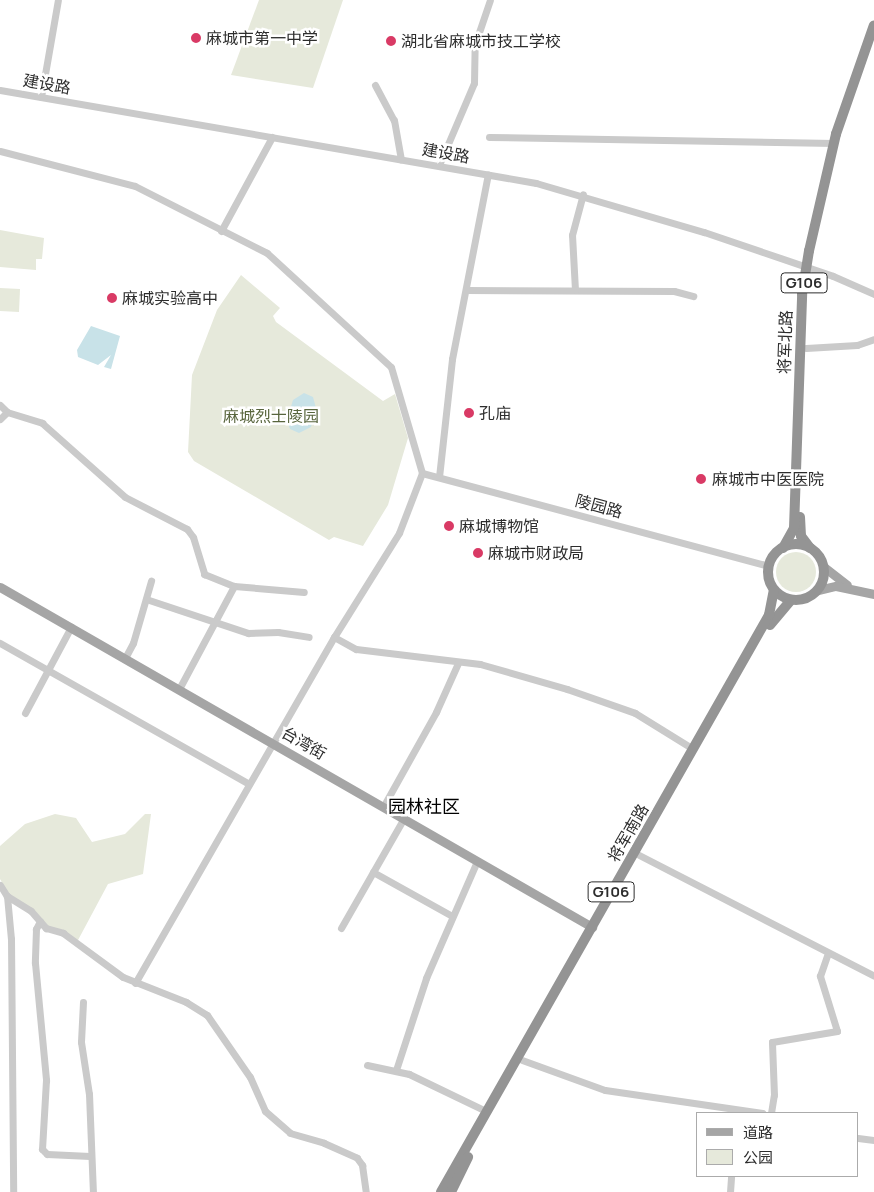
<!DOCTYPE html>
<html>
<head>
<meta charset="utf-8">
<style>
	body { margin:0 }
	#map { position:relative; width:874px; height:1192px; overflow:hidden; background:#fff; font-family:Manrope,"Noto Sans SC",sans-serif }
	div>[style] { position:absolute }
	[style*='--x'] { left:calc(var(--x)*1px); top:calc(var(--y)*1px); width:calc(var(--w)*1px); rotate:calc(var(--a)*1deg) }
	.green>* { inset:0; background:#e6e9db }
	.round { border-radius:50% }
	.water>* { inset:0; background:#c8e2e8 }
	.minor>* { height:7px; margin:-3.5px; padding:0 3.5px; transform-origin:3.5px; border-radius:3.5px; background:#cacaca }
	.major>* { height:9px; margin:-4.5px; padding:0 4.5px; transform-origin:4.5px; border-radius:4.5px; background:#a5a5a5 }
	.highway>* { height:10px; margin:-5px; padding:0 5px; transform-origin:5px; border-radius:5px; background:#949494 }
	.highway>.ring { margin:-5px; padding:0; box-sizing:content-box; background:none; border:10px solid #949494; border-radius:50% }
	.dots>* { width:14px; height:14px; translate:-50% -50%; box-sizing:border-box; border:2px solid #fff; border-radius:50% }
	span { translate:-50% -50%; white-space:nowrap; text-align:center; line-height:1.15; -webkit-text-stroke:5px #fff; paint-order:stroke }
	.shield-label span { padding:1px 4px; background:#fff; border:1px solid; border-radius:4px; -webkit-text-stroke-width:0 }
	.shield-label { font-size:15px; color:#2d2d2d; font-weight:700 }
	.poi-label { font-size:16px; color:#2d2d2d }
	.left { translate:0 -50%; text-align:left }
	.street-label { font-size:16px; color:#2d2d2d }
	.park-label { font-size:16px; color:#58653d }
	.neighbourhood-label { font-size:18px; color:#000 }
	.legend { position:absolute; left:696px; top:1112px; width:162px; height:65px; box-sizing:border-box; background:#fff; border:1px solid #ababab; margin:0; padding:6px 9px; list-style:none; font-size:15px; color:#2d2d2d }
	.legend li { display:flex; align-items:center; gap:10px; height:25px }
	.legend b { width:25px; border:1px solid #ababab }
</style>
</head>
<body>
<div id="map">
	<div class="green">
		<div style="clip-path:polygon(259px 0,343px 0,313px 88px,231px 75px)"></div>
		<div style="clip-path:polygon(0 230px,44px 238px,42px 259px,36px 259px,36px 270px,0 267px)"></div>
		<div style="clip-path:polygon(241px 275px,280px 308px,273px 316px,276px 322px,383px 401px,395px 394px,408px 438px,388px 505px,363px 546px,334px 537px,329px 540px,194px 461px,188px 452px,192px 375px,217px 310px)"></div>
		<div style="clip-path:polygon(0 288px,20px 289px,19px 312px,0 311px)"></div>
		<div class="round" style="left:776px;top:552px;width:40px;height:40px"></div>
		<div style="clip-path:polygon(55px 814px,76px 818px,92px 842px,125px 834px,145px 814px,151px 814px,143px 874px,108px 884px,77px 942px,49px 928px,9px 895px,0 879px,0 846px,25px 824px)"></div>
	</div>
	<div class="water">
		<div style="clip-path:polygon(91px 326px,120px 336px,111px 369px,104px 367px,111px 355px,98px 365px,78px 357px,77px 350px)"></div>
		<div style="clip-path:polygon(304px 393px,313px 397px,316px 408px,311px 427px,299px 433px,290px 429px,287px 420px,293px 400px)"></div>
	</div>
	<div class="minor">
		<div style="--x:375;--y:85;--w:40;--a:62"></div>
		<div style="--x:394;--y:120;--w:40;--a:80"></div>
		<div style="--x:0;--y:90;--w:544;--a:9.84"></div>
		<div style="--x:536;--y:183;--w:175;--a:16.3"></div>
		<div style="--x:704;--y:232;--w:136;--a:18.8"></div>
		<div style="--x:833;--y:276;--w:45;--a:23.7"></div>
		<div style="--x:41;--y:97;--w:98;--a:-80.1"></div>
		<div style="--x:489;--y:137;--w:345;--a:1"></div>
		<div style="--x:0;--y:151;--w:139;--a:14.5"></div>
		<div style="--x:135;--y:186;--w:148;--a:26.9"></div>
		<div style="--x:267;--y:253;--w:168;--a:42.6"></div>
		<div style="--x:391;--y:367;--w:110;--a:73.7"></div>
		<div style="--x:422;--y:473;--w:64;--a:111"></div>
		<div style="--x:399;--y:533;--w:123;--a:122"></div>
		<div style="--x:334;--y:637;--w:399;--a:119.9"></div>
		<div style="--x:439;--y:165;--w:89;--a:-66.9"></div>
		<div style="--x:474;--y:83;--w:39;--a:-89"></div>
		<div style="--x:475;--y:44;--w:46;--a:-71.2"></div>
		<div style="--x:221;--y:231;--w:107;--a:-61.5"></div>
		<div style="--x:466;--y:290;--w:208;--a:0.3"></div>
		<div style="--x:674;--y:291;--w:20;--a:15"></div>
		<div style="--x:575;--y:290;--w:55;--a:-93.1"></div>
		<div style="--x:572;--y:235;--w:42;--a:-75"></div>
		<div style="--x:806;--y:348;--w:51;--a:-3.4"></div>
		<div style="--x:857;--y:345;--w:18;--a:-19"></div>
		<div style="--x:0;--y:405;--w:10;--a:45"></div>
		<div style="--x:7;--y:412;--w:37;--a:17"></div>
		<div style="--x:42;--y:423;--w:111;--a:41.7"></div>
		<div style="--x:125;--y:497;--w:70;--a:27.3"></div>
		<div style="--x:187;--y:529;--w:10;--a:53"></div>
		<div style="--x:193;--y:537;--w:39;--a:73"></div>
		<div style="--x:204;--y:574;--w:32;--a:22"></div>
		<div style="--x:234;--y:586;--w:70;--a:4.9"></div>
		<div style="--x:0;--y:419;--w:10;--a:-45"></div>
		<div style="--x:422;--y:473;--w:359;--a:15"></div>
		<div style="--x:439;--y:477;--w:119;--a:-83.7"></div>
		<div style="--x:452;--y:359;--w:188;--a:-79"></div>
		<div style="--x:146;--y:599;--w:108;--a:18.4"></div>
		<div style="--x:248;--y:633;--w:30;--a:-2"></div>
		<div style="--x:278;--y:632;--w:31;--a:9"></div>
		<div style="--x:334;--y:637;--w:25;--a:29"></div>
		<div style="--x:356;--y:649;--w:125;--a:6.9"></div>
		<div style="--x:480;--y:664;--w:91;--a:16"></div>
		<div style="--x:567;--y:689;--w:72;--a:19.4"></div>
		<div style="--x:635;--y:713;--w:68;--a:31.8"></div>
		<div style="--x:0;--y:643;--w:286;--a:29.5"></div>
		<div style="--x:125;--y:658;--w:17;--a:-62"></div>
		<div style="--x:133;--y:643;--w:65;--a:-73.8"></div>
		<div style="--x:179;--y:689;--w:117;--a:-61.9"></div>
		<div style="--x:25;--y:713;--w:98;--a:-61.9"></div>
		<div style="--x:383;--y:807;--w:109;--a:-60.8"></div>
		<div style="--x:436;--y:712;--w:54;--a:-65.8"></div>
		<div style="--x:639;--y:855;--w:264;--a:27.2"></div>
		<div style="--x:373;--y:872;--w:90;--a:29.1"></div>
		<div style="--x:0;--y:885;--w:13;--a:58"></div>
		<div style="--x:7;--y:896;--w:28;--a:32"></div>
		<div style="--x:31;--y:911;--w:23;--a:49"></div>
		<div style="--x:46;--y:928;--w:18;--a:16"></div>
		<div style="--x:63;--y:933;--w:74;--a:36.3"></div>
		<div style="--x:123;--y:977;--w:68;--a:21.6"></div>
		<div style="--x:186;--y:1002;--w:25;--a:32"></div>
		<div style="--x:207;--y:1015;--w:75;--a:55.3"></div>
		<div style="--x:250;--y:1077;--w:37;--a:66"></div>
		<div style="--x:265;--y:1111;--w:33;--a:41"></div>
		<div style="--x:290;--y:1133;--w:35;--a:16"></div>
		<div style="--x:324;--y:1143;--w:36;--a:24"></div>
		<div style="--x:357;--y:1158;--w:9;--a:54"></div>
		<div style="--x:362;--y:1165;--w:27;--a:82"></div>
		<div style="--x:7;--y:896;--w:43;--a:84.7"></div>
		<div style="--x:11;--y:939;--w:253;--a:89.5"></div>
		<div style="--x:40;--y:921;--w:9;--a:117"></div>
		<div style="--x:36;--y:929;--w:34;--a:92"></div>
		<div style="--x:35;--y:963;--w:118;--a:84.6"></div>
		<div style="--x:46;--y:1080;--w:69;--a:93.3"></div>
		<div style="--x:42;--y:1149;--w:7;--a:45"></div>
		<div style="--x:47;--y:1154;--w:43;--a:2.7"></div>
		<div style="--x:341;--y:928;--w:127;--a:-60.2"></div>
		<div style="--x:83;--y:1002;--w:40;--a:92.9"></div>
		<div style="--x:81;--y:1042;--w:53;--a:81.3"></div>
		<div style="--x:89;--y:1094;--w:98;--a:87.7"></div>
		<div style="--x:522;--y:1060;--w:88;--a:19.9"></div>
		<div style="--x:605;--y:1090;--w:159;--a:8.3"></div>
		<div style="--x:367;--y:1065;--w:43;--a:12.1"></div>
		<div style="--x:409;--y:1074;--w:85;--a:25.7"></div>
		<div style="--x:396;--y:1070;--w:97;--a:-71.9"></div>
		<div style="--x:426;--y:978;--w:128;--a:-66.4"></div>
		<div style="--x:771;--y:1113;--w:18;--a:-81"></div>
		<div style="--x:774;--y:1095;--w:53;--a:-92.2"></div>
		<div style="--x:772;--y:1042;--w:66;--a:-9.6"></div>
		<div style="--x:837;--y:1031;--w:58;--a:-107.2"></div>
		<div style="--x:820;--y:976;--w:24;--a:-71"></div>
		<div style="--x:858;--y:1138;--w:16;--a:7"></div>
		<div style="--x:730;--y:1192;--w:16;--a:-86"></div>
	</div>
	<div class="major">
		<div style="--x:824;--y:567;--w:29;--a:38"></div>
		<div style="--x:0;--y:587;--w:683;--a:29.87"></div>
		<div style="--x:818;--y:590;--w:18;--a:-13"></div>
		<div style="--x:836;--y:586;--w:39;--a:12"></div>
	</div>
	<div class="highway">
		<div style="--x:800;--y:517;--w:19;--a:87"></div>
		<div style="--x:801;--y:536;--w:15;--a:53"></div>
		<div class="ring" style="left:768px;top:544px;width:46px;height:46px"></div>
		<div style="--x:783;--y:548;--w:23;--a:-61"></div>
		<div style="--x:794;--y:528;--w:234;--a:-88"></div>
		<div style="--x:802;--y:294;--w:44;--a:-80.8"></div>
		<div style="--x:809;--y:251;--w:120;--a:-77"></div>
		<div style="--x:836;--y:134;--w:115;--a:-70.8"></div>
		<div style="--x:770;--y:625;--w:33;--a:-50"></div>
		<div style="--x:441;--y:1192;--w:664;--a:-60.38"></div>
		<div style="--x:769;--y:615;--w:25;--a:-79"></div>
		<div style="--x:451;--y:1192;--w:39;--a:-64"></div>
	</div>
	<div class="dots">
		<div style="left:196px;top:38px;background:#d93a65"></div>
		<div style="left:391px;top:41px;background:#d93a65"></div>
		<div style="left:112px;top:298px;background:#d93a65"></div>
		<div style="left:469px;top:413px;background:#d93a65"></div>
		<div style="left:701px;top:479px;background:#d93a65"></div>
		<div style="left:449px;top:526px;background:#d93a65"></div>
		<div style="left:478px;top:553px;background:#d93a65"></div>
	</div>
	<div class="shield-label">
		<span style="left:804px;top:283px">G106</span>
		<span style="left:611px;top:892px">G106</span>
	</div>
	<div class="poi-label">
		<span class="left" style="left:206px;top:38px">麻城市第一中学</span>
		<span class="left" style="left:401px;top:41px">湖北省麻城市技工学校</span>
		<span class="left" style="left:122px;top:298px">麻城实验高中</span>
		<span class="left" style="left:479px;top:413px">孔庙</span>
		<span class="left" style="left:712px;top:479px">麻城市中医医院</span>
		<span class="left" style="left:459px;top:526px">麻城博物馆</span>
		<span class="left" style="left:488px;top:553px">麻城市财政局</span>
	</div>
	<div class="street-label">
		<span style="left:47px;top:84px;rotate:10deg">建设路</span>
		<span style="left:446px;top:153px;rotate:10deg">建设路</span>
		<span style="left:785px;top:342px;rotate:-88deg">将军北路</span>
		<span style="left:599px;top:506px;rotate:15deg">陵园路</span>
		<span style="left:304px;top:743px;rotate:30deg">台湾街</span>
		<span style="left:628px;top:833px;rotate:-60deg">将军南路</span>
	</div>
	<div class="park-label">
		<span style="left:271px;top:416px">麻城烈士陵园</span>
	</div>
	<div class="neighbourhood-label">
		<span style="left:424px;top:806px">园林社区</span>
	</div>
	<ul class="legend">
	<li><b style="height:6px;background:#a5a5a5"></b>道路</li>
	<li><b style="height:14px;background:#e6e9db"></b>公园</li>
	</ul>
</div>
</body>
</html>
